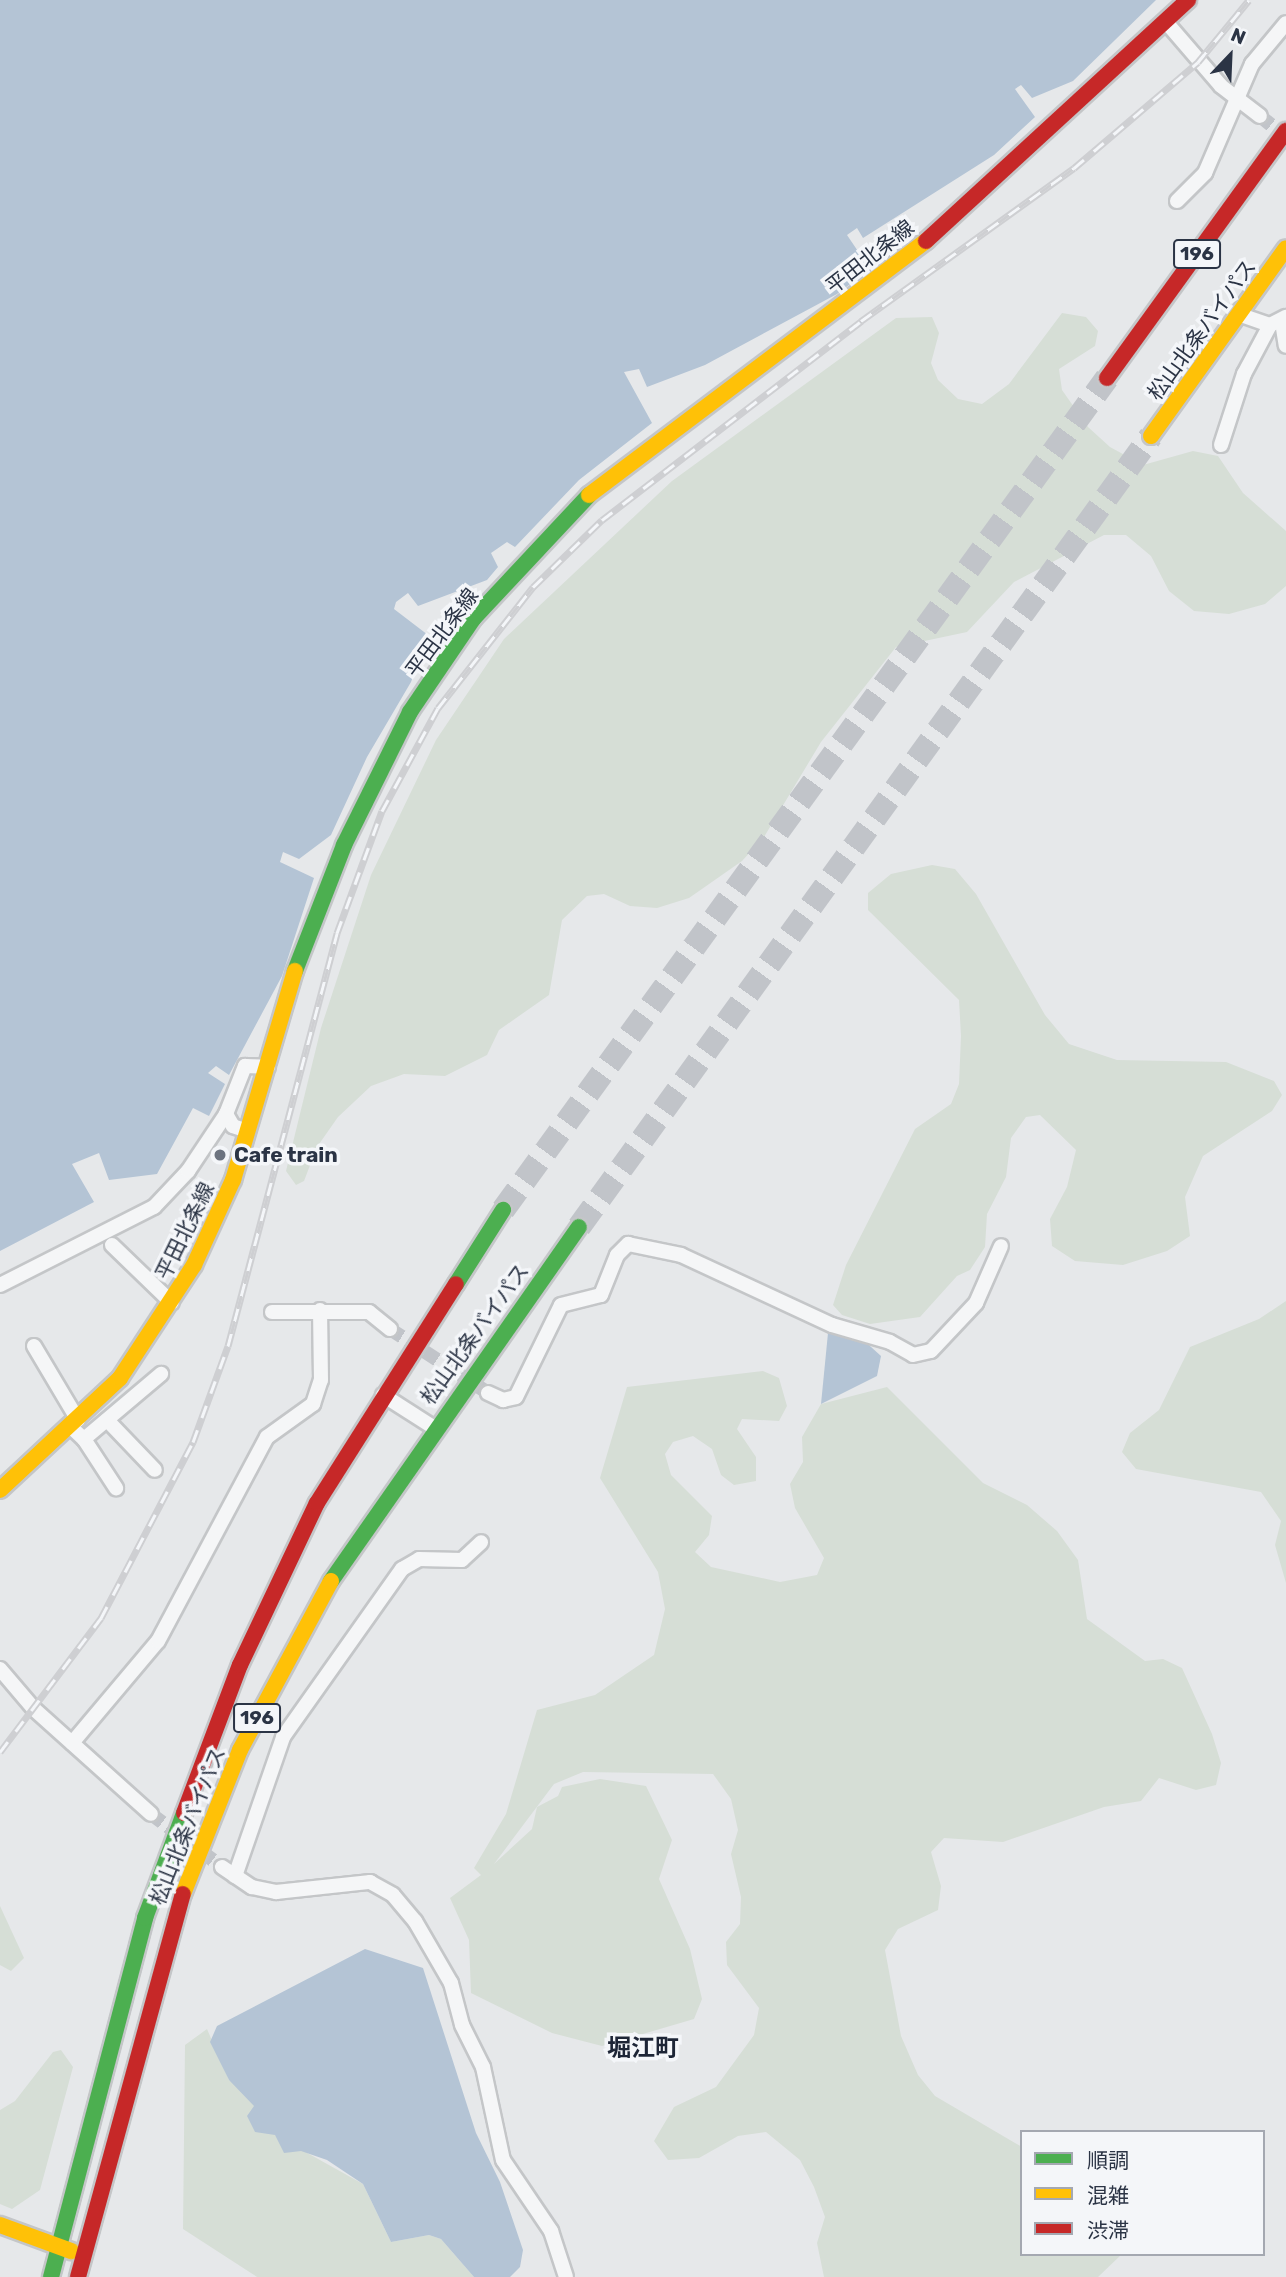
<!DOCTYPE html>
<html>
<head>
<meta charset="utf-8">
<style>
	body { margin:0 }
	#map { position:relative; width:1286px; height:2277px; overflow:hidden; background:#e6e8ea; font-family:Rubik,"Noto Sans JP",sans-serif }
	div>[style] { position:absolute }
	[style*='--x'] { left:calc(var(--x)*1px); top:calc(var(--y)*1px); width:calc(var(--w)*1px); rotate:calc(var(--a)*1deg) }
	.green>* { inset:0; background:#d6ded6 }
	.water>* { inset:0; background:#b4c4d5 }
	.street-tunnel>* { height:14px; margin-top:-7px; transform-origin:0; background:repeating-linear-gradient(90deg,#c1c4c9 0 14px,transparent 0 21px) }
	.highway-tunnel>* { height:24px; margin-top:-12px; transform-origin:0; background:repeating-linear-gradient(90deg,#c1c4c9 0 24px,transparent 0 36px) }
	.roads { filter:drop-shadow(2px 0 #c4c6c8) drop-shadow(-2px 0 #c4c6c8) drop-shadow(0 2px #c4c6c8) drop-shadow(0 -2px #c4c6c8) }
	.street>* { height:14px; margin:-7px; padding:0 7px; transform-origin:7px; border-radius:7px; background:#f5f6f7 }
	.fast>* { height:16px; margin:-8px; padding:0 8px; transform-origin:8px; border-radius:8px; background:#4caf50 }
	.slow>* { height:16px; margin:-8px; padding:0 8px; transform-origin:8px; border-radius:8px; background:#ffc107 }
	.jam>* { height:16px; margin:-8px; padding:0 8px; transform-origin:8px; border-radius:8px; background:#c62828 }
	.rail>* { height:7px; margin-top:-3.5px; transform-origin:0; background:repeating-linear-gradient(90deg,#f4f6f9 0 13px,#cecfd2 0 26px); box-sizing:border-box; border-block:2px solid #cecfd2 }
	.dots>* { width:19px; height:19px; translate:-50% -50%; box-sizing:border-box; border:4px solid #f4f6f9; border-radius:50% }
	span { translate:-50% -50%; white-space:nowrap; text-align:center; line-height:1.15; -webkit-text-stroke:7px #f4f6f9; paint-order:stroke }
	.shield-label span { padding:2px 5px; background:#f4f6f9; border:2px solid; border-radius:5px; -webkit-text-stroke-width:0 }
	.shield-label { font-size:19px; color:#2b3445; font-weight:700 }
	.street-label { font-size:21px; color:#2b3445 }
	.poi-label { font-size:21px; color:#2b3445; font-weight:700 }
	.left { translate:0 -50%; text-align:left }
	.quarter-label { font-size:24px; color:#1d2536; font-weight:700 }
	.legend { position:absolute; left:1020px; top:2130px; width:245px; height:126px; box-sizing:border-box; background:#f4f6f9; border:2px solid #a4a8b1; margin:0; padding:9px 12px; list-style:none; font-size:21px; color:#2b3445 }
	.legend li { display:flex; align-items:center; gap:14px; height:35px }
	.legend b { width:35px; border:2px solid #a4a8b1 }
	.north { position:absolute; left:1195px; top:21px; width:70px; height:70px; -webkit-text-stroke:5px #f4f6f9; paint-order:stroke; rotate:23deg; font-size:19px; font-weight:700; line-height:28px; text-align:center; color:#2b3445 }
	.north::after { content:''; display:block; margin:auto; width:24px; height:32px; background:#2b3445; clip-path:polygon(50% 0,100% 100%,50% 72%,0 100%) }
</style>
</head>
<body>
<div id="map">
	<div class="green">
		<div style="clip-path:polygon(1062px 313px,1086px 317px,1098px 331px,1095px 346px,1059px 369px,1062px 390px,1088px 427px,1110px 447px,1143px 465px,1193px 451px,1218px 456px,1243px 493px,1286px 531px,1286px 586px,1265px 604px,1229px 614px,1194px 611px,1169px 591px,1151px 556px,1126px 535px,1104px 535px,1014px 582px,967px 632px,896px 647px,821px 742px,764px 837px,742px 861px,689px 898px,657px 908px,630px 906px,604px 894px,587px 896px,562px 920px,549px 995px,499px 1030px,487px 1055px,445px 1076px,404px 1074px,371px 1086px,338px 1117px,317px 1147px,304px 1181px,296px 1185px,286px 1171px,321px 1028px,371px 875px,436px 740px,504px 639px,672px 481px,896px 318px,932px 317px,939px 333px,931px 363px,938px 380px,958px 399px,982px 404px,1009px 384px)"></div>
		<div style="clip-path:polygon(932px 865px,955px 869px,976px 894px,1045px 1015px,1069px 1044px,1117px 1060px,1226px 1062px,1274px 1081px,1282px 1095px,1272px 1111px,1203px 1156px,1185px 1197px,1190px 1236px,1167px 1251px,1123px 1265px,1075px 1261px,1052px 1246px,1050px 1219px,1067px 1187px,1076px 1150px,1040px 1115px,1026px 1117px,1011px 1138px,1006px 1177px,987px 1214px,985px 1247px,970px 1270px,957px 1276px,920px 1317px,870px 1324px,842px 1315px,833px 1305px,846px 1265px,915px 1129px,951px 1104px,959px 1084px,961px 1036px,959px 1000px,868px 910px,868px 893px,891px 874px)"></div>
		<div style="clip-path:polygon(1286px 1301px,1286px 1583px,1275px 1545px,1281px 1521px,1261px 1492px,1136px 1469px,1122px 1452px,1130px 1433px,1159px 1410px,1190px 1347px,1259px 1319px)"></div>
		<div style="clip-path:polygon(763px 1371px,779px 1378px,787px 1406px,779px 1421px,742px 1419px,737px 1429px,756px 1457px,756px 1481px,734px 1485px,721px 1475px,712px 1449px,693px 1436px,673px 1442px,665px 1454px,671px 1475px,712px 1516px,709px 1535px,695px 1552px,711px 1567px,780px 1582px,817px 1575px,824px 1558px,795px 1508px,790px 1484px,803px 1462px,802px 1437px,821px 1404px,887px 1387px,983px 1483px,1027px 1505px,1057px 1531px,1078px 1560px,1087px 1619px,1145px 1661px,1163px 1659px,1182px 1668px,1212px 1734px,1221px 1763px,1216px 1785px,1196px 1790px,1159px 1778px,1141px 1801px,1104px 1807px,1003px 1842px,944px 1838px,931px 1852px,941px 1886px,938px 1910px,898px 1929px,885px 1950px,901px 2036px,918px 2075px,935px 2096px,1022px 2147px,1022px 2254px,1122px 2254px,1098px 2277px,824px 2277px,817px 2243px,825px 2217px,814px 2187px,800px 2160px,766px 2132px,738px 2136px,699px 2158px,668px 2160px,654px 2141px,674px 2107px,716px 2087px,754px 2035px,759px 2008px,727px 1965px,726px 1942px,740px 1924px,741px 1897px,731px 1854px,738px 1830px,731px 1799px,713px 1774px,583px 1772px,554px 1784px,494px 1864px,532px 1829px,537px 1807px,558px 1796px,562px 1787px,600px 1779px,646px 1786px,672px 1840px,659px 1879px,690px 1949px,702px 1999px,694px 2019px,602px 2046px,552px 2033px,471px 1993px,469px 1940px,450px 1898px,481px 1875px,474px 1868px,506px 1814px,537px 1710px,595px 1695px,654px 1655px,665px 1609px,658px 1572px,600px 1478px,627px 1387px)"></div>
		<div style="clip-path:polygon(0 1906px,24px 1958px,11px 1971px,0 1965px)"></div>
		<div style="clip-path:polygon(207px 2029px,229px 2080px,244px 2090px,275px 2135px,363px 2184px,391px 2242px,429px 2235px,441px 2239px,474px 2277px,257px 2277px,183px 2229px,185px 2045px)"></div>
		<div style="clip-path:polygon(61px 2050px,73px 2067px,40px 2190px,12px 2209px,0 2204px,0 2110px,15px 2101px,53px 2052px)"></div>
	</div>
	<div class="water">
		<div style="clip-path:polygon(0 0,1156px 0,1073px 81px,1032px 98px,1021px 85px,1015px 89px,1035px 117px,994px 155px,863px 238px,857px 228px,847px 235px,870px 269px,837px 294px,705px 365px,647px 387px,639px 369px,624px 372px,652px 423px,579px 480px,515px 547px,507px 542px,491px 553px,498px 567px,487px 580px,418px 606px,408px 593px,396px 602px,394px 609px,428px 635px,411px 682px,367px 757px,331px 835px,299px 859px,283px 852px,280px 862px,314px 878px,282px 976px,229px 1075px,216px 1066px,208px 1073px,225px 1084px,209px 1116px,193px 1108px,157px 1174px,109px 1180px,99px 1153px,72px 1164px,94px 1202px,0 1251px)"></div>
		<div style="clip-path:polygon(828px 1333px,860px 1337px,881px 1356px,877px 1376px,821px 1404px)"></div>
		<div style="clip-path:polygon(365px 1949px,423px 1968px,476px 2133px,500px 2182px,523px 2250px,520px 2267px,510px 2277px,474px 2277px,441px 2239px,429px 2235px,391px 2242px,363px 2184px,327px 2160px,301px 2151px,284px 2153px,275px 2135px,255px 2132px,247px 2116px,254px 2106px,229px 2080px,210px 2042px,217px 2026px)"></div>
	</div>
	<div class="street-tunnel">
		<div style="--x:1260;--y:116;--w:33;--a:39"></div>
		<div style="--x:390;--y:1329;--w:117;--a:33.1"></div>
		<div style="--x:151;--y:1814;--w:89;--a:36.7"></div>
	</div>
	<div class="highway-tunnel">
		<div style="--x:503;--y:1210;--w:1028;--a:-54.02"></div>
		<div style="--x:579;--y:1227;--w:976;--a:-54.13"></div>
	</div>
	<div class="roads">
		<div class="street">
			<div style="--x:1166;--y:22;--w:84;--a:49.3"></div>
			<div style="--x:1221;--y:86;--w:49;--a:37.6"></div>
			<div style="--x:1177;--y:201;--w:40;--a:-45"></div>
			<div style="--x:1205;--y:173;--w:119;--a:-66.7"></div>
			<div style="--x:1252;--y:64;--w:53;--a:-50.3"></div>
			<div style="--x:1238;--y:314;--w:34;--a:19"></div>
			<div style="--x:1270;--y:325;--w:18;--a:-27"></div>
			<div style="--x:1282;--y:322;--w:24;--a:81"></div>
			<div style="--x:1221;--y:445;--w:75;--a:-72.1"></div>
			<div style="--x:1244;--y:374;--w:55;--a:-62"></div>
			<div style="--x:248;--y:1131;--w:16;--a:-162"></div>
			<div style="--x:233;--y:1126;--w:14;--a:-120"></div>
			<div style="--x:226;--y:1114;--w:52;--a:-68.4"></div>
			<div style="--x:245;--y:1066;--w:23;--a:2"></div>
			<div style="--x:112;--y:1245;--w:83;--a:44"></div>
			<div style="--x:0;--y:1285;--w:173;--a:-26.9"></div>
			<div style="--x:154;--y:1207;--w:50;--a:-46.6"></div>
			<div style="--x:188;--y:1171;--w:69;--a:-56.3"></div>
			<div style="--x:272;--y:1312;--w:97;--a:0"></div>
			<div style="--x:369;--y:1312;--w:27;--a:39"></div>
			<div style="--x:34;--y:1346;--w:86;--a:59.3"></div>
			<div style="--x:488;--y:1393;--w:17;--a:25"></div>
			<div style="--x:503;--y:1400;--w:13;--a:-13"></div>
			<div style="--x:516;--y:1397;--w:102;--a:-63.9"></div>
			<div style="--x:561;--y:1305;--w:41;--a:-14"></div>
			<div style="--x:601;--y:1295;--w:43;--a:-68.2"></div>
			<div style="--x:617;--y:1255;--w:16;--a:-45"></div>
			<div style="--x:628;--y:1244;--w:54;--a:11.7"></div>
			<div style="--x:681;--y:1255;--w:166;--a:24.9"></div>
			<div style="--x:832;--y:1325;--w:60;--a:16.3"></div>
			<div style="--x:890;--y:1342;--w:26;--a:29"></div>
			<div style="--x:913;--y:1355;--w:18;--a:-13"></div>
			<div style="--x:931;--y:1351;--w:66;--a:-46.8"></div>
			<div style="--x:976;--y:1303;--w:62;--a:-66.3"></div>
			<div style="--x:383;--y:1395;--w:59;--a:32.6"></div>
			<div style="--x:107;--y:1420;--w:69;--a:46.2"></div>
			<div style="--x:71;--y:1427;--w:18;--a:43"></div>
			<div style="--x:84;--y:1439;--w:101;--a:-40.2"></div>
			<div style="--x:84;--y:1439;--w:59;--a:56.9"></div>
			<div style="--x:0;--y:1669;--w:52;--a:49.6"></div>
			<div style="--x:34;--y:1709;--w:157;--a:41.9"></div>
			<div style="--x:72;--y:1743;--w:133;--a:-49.9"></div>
			<div style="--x:158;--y:1641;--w:231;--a:-61.9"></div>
			<div style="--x:267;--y:1437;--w:57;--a:-35.7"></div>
			<div style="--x:313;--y:1404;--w:25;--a:-72"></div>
			<div style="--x:321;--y:1380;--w:70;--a:-90.8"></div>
			<div style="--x:222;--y:1867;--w:36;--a:34"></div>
			<div style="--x:252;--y:1887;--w:25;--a:12"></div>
			<div style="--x:276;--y:1892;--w:95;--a:-6.1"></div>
			<div style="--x:370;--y:1882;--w:26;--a:29"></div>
			<div style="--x:393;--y:1895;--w:34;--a:50"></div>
			<div style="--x:415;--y:1921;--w:72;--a:59.9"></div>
			<div style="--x:451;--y:1983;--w:43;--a:75.3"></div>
			<div style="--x:462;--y:2025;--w:47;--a:63.4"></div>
			<div style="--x:483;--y:2067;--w:95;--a:77.9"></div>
			<div style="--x:503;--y:2160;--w:86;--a:55.9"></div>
			<div style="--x:551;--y:2231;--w:48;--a:71.9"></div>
			<div style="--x:235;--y:1876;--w:147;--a:-70.9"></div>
			<div style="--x:283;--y:1737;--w:206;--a:-54.7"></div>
			<div style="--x:402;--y:1569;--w:20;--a:-30"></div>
			<div style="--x:419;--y:1559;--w:43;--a:1.3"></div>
			<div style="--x:462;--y:1560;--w:26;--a:-43"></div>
		</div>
		<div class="fast">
			<div style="--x:295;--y:971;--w:135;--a:-68.7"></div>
			<div style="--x:344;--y:845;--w:148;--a:-63.6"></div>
			<div style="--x:410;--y:712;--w:114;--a:-55.8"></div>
			<div style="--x:474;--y:618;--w:168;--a:-46.9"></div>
			<div style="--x:456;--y:1284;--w:88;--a:-57.6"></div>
			<div style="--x:331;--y:1581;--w:432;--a:-55"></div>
			<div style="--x:51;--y:2277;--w:371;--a:-75.3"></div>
			<div style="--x:145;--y:1918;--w:112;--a:-69.6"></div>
		</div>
		<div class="slow">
			<div style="--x:1151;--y:436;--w:231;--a:-54.3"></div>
			<div style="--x:589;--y:495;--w:422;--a:-37"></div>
			<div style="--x:0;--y:1490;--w:164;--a:-43"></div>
			<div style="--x:120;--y:1378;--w:135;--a:-56.8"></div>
			<div style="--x:194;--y:1265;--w:94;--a:-65.4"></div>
			<div style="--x:233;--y:1180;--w:218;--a:-73.5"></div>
			<div style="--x:183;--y:1894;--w:155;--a:-68.4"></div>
			<div style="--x:240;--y:1750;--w:192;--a:-61.7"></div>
			<div style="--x:0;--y:2225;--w:76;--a:20.1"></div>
		</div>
		<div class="jam">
			<div style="--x:926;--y:241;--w:356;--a:-42.6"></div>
			<div style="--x:1107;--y:378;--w:305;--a:-54.1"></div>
			<div style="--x:184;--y:1813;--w:158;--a:-69.3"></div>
			<div style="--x:240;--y:1665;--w:179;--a:-64.6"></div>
			<div style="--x:317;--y:1503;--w:259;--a:-57.6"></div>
			<div style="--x:78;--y:2277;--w:397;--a:-74.7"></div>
		</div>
	</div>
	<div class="rail">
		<div style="--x:0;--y:1752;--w:168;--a:-53"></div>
		<div style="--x:101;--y:1618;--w:199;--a:-62.4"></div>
		<div style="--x:193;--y:1442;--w:102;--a:-70"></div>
		<div style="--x:228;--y:1346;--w:427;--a:-75.2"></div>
		<div style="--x:337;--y:933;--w:130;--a:-69.8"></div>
		<div style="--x:382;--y:811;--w:117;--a:-61.5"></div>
		<div style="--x:438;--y:708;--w:154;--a:-51.9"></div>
		<div style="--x:533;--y:587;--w:96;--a:-44.2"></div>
		<div style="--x:602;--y:520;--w:327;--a:-37.5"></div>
		<div style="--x:861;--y:321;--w:262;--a:-35.7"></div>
		<div style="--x:1074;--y:168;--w:163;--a:-40.5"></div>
		<div style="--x:1198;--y:62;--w:80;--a:-50.6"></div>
	</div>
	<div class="dots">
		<div style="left:220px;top:1155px;background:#6c737f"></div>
	</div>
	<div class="shield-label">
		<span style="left:1197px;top:254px">196</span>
		<span style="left:257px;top:1718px">196</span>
	</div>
	<div class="street-label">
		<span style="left:870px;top:257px;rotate:-38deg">平田北条線</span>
		<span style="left:1202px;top:330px;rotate:-54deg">松山北条バイパス</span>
		<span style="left:442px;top:633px;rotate:-53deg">平田北条線</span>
		<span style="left:185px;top:1231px;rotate:-64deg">平田北条線</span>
		<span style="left:475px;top:1334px;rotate:-54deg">松山北条バイパス</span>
		<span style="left:188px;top:1826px;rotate:-68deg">松山北条バイパス</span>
	</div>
	<div class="poi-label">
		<span class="left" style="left:234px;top:1155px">Cafe train</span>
	</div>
	<div class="quarter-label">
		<span style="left:643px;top:2049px">堀江町</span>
	</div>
	<ul class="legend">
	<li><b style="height:9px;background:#4caf50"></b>順調</li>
	<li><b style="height:9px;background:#ffc107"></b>混雑</li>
	<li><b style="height:9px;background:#c62828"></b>渋滞</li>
	</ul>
	<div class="north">N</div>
</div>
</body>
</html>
